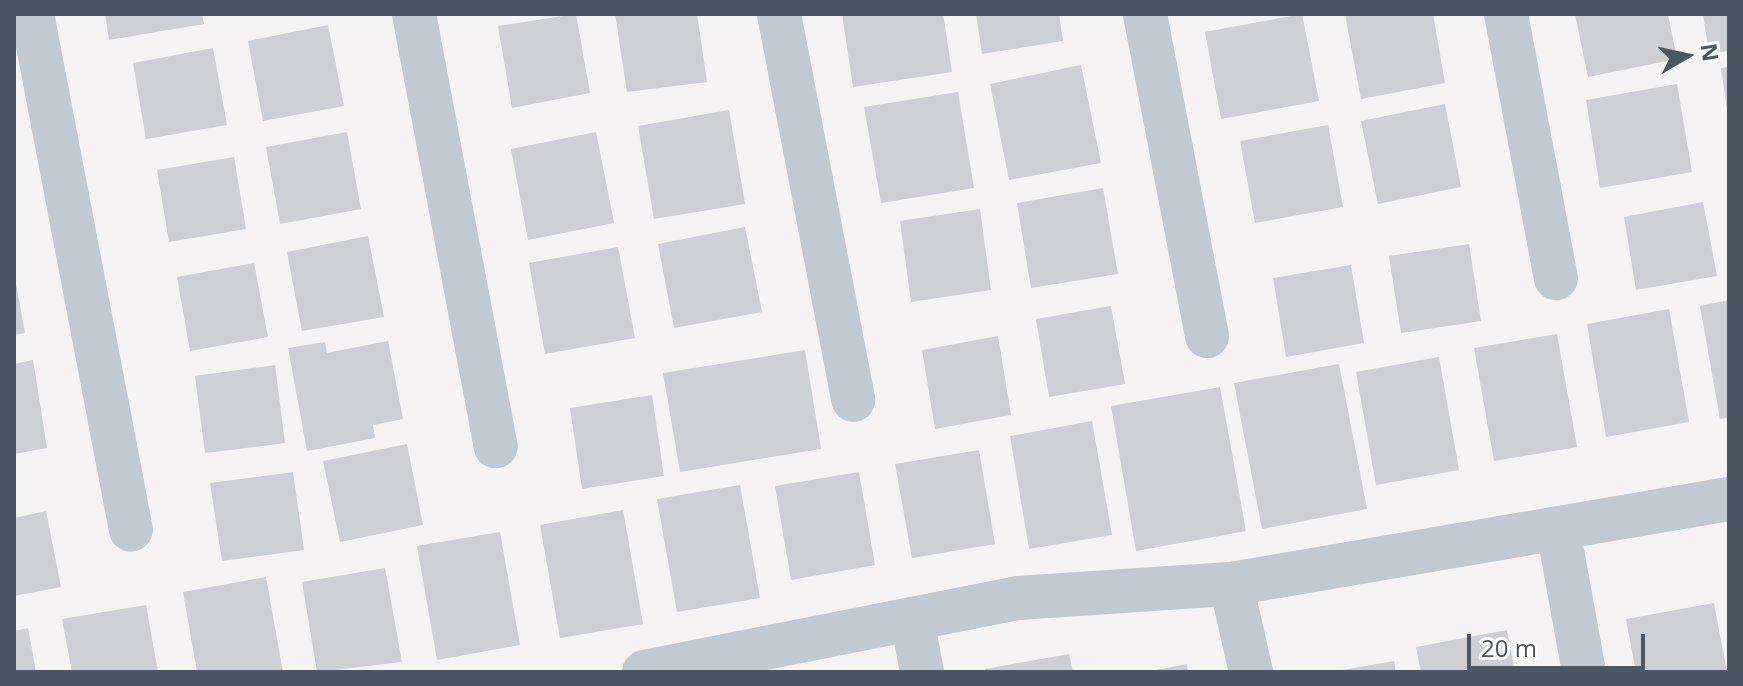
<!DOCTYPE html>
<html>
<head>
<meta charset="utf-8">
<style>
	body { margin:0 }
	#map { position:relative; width:1743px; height:686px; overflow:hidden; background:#f5f3f3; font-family:"Open Sans",sans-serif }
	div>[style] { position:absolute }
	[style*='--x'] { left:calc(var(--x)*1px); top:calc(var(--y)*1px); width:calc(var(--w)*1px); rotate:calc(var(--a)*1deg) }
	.building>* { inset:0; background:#cdcfd5 }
	.minor>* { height:44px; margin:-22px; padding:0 22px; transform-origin:22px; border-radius:22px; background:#c1cad2 }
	span { translate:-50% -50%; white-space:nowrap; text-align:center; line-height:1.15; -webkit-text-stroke:6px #fff; paint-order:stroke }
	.frame { position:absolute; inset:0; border:16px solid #4a5661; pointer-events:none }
	.north { position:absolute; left:1647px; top:16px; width:80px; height:80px; -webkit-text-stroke:6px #fff; paint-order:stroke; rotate:81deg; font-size:22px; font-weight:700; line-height:32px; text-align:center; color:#4a5661 }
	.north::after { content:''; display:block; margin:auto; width:28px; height:36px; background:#4a5661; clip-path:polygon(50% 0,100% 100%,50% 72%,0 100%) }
	.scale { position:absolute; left:1467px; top:634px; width:178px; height:36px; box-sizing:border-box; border:4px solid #4a5661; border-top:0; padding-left:10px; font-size:24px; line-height:28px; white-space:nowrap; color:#4a5661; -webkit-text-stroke:6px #fff; paint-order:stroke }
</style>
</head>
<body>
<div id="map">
	<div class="building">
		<div style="clip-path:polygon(105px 14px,202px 14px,204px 24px,109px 40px)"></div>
		<div style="clip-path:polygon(576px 14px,590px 93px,512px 108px,498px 26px)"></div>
		<div style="clip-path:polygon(615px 14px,697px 14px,707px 82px,627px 92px)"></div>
		<div style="clip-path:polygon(842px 14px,943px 14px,952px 72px,853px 87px)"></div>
		<div style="clip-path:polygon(976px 14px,1059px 14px,1063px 41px,982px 54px)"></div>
		<div style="clip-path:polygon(1302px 14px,1319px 101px,1221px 119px,1205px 32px)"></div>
		<div style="clip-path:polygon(1345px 14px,1433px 14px,1445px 83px,1361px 99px)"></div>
		<div style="clip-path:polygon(1575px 14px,1668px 14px,1677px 59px,1588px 77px)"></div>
		<div style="clip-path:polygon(1703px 14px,1729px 14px,1729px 51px,1709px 54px)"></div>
		<div style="clip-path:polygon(328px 25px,344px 106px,263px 121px,248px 41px)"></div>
		<div style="clip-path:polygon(213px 48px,227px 125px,146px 139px,133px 63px)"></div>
		<div style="clip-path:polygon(1081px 65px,1101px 163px,1009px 180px,990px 84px)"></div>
		<div style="clip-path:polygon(1729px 67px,1729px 108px,1727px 109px,1721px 68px)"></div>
		<div style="clip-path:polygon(1677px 84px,1692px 172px,1600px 188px,1586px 100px)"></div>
		<div style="clip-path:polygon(958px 92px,974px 188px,881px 203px,864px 107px)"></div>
		<div style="clip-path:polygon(1445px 104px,1461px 187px,1378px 204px,1361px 121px)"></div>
		<div style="clip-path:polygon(729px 110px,745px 204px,654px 219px,638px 126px)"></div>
		<div style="clip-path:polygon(1328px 125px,1343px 207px,1255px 223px,1240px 141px)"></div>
		<div style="clip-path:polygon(347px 132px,361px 209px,280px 224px,266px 147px)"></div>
		<div style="clip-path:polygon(596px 132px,614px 223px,528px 240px,511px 149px)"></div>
		<div style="clip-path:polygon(234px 157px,246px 229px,169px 242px,157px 170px)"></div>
		<div style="clip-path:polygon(1103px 188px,1118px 274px,1031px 288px,1017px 203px)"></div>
		<div style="clip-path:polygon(1703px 202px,1717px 276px,1636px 290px,1624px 217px)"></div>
		<div style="clip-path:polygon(980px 209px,991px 290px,911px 302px,900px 221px)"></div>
		<div style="clip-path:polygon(745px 227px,762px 312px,674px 328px,658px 244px)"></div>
		<div style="clip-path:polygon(368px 236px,384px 317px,302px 331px,287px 252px)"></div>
		<div style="clip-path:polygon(1469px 244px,1481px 321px,1401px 333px,1389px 256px)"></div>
		<div style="clip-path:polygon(618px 247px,635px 338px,545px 354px,529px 263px)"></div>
		<div style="clip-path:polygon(254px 263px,268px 337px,190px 351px,177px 277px)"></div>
		<div style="clip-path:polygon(1351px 265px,1364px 343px,1286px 357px,1273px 278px)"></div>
		<div style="clip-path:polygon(14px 273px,25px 333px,14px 335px)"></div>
		<div style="clip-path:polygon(1729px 300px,1729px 417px,1720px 419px,1700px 306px)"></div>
		<div style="clip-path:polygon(1111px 306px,1125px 384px,1049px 397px,1036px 319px)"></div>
		<div style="clip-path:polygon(1669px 309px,1689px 422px,1606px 437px,1587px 324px)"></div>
		<div style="clip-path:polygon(1557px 334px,1577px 447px,1494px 461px,1474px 348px)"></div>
		<div style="clip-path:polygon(998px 336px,1011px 415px,935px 429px,922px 350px)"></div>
		<div style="clip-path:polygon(388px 341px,403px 419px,373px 425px,375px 438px,307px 451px,288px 348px,325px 342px,327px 353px)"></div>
		<div style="clip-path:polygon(805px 350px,821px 449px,680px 472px,663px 373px)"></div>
		<div style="clip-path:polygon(1439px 357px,1459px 470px,1376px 485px,1356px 372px)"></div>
		<div style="clip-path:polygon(33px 360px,47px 448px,14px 454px,14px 364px)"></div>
		<div style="clip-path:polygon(1339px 364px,1367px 509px,1262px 529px,1234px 383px)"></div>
		<div style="clip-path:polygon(275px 365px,285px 443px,205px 453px,195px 376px)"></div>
		<div style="clip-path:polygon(1220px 387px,1246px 531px,1136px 551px,1111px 406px)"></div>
		<div style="clip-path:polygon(652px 395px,664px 476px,582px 489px,570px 408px)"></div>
		<div style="clip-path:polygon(1092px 421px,1112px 535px,1029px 549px,1010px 436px)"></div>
		<div style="clip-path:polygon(407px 444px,423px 525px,340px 542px,323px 461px)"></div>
		<div style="clip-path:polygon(979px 450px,995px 544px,912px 558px,895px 464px)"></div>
		<div style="clip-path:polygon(293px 472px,304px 550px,222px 561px,210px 483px)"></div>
		<div style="clip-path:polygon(859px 472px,875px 565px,791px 580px,775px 486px)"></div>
		<div style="clip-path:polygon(740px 485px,760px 598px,677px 612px,657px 499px)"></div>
		<div style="clip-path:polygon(623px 510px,643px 624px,560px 638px,540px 525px)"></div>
		<div style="clip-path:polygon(46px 511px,61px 587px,14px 596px,14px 518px)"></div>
		<div style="clip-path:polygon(500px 532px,520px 645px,437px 660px,417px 546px)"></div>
		<div style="clip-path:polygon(385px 568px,402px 662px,317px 672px,302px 582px)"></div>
		<div style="clip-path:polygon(266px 577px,283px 672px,197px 672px,183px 592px)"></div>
		<div style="clip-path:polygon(1714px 603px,1727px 672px,1636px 672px,1626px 619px)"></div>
		<div style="clip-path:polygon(146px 605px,158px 672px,72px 672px,62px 619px)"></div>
		<div style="clip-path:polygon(28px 628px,36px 672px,14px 672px,14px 631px)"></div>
		<div style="clip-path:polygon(1507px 630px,1515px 672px,1421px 672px,1416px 647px)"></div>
		<div style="clip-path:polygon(1069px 654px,1073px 672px,985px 672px,985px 669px)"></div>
		<div style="clip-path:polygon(1394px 661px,1396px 672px,1344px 672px,1343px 670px)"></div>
		<div style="clip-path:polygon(1187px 664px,1188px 672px,1152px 672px,1151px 671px)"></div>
	</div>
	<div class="minor">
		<div style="--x:32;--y:14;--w:525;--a:79.14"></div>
		<div style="--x:414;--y:14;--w:440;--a:79.3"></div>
		<div style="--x:779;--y:14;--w:393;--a:79.1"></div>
		<div style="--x:1145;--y:14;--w:328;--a:79.1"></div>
		<div style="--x:1506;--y:14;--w:269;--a:79.3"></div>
		<div style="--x:1558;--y:529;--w:145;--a:79.7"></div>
		<div style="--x:1231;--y:584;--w:90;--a:77.2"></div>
		<div style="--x:912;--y:619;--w:54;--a:79.3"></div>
		<div style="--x:644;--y:672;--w:381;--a:-11.2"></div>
		<div style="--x:1018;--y:598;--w:213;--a:-3.8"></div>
		<div style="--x:1231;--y:584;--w:505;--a:-9.69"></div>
	</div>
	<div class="frame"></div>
	<div class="north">N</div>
	<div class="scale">20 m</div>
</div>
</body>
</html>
